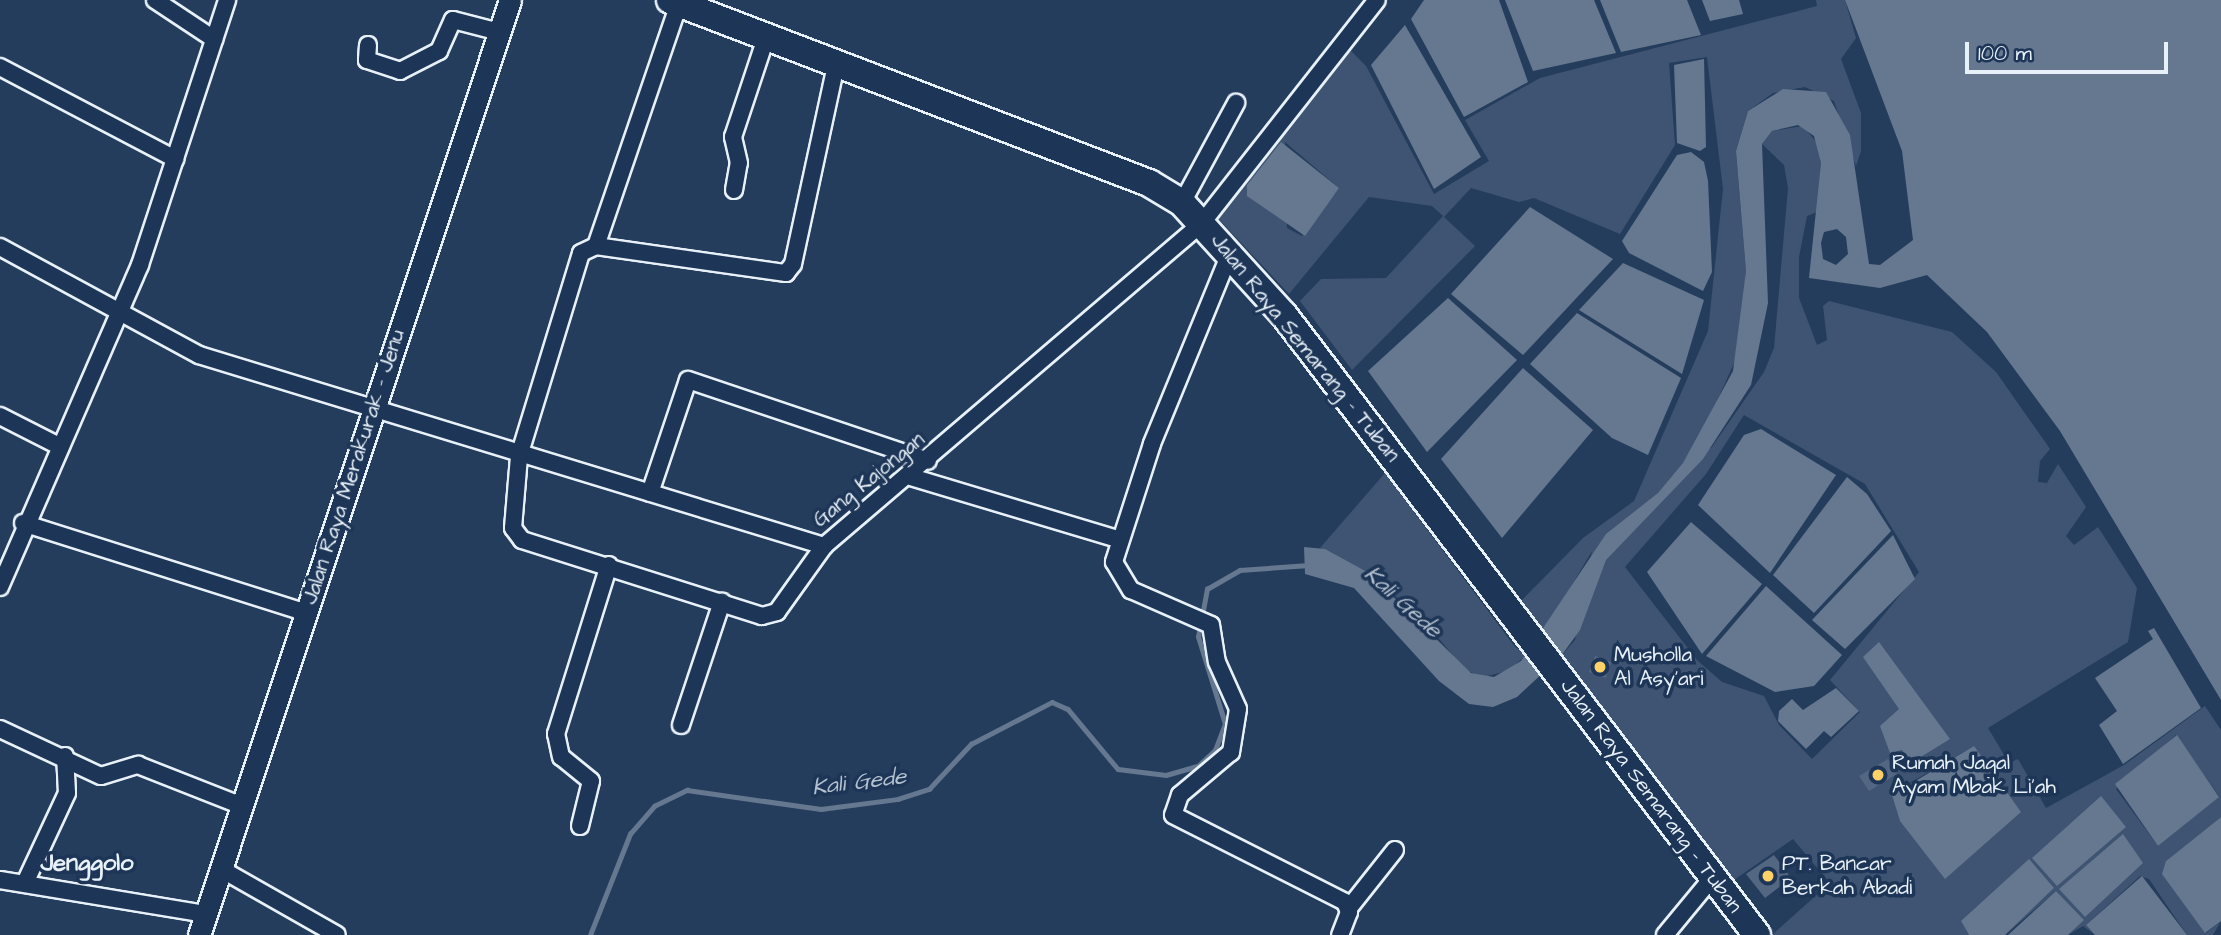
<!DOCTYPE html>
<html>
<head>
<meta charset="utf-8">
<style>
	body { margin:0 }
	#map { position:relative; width:2221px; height:935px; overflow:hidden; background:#253d5d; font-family:"Architects Daughter",sans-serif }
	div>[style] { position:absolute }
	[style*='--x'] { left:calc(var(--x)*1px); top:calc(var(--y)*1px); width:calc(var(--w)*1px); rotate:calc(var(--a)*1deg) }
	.green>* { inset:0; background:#3e5472 }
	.water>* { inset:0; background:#657890 }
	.stream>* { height:4.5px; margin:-2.25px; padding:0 2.25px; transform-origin:2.25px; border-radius:2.25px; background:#657890 }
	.building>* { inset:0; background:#536782 }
	.roads { filter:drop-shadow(2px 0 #e8f1f8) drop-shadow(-2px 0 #e8f1f8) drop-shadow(0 2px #e8f1f8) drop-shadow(0 -2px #e8f1f8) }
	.minor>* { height:16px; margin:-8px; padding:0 8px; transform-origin:8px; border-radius:8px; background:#1d3557 }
	.secondary>* { height:21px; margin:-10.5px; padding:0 10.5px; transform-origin:10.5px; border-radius:10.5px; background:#1d3557 }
	.trunk>* { height:26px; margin:-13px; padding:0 13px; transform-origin:13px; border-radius:13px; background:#1d3557 }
	.dots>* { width:19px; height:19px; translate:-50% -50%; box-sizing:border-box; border:4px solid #1d3557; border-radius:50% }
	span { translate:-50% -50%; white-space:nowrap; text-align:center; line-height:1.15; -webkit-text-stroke:7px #1d3557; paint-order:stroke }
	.street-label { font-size:21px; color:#e8f1f8 }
	.poi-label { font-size:21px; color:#e8f1f8 }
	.left { translate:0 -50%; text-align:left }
	.water-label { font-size:23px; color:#b4c1ce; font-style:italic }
	.quarter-label { font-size:24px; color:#e8f1f8; font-weight:700 }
	.scale { position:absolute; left:1965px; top:42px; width:203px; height:32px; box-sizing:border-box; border:4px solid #e8f1f8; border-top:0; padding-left:9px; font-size:21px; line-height:24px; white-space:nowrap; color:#e8f1f8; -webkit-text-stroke:5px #1d3557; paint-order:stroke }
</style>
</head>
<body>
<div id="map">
	<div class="green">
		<div style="clip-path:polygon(evenodd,1816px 0,1845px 0,1856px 38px,1841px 59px,1861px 113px,1861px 151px,1856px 166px,1834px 101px,1805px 87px,1773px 93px,1748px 111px,1736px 151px,1746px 271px,1739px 352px,1695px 450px,1711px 448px,1764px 372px,1774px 348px,1788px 188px,1784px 165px,1762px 144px,1772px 131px,1803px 126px,1818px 144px,1821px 163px,1817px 212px,1807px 216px,1799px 257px,1799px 298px,1817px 345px,1827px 340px,1823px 306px,1829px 301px,1952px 332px,1996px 372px,2050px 449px,2040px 461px,2038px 482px,2047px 483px,2058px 464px,2086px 507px,2066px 536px,2074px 545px,2098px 527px,2137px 588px,2128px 642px,1988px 728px,2009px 763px,2018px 759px,2046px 808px,2124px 765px,2205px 706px,2221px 730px,2221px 817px,2166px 861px,2206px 933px,2221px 921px,2213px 935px,2187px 935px,2149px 879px,2140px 876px,2086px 925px,2095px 935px,2083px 926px,2068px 935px,2083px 920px,2056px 891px,2005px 935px,2054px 888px,1961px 921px,1969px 935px,1772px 935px,1830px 883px,1793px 839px,1731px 882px,1561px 656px,1575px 640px,1592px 551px,1543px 634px,1519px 603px,1583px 538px,1634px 501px,1708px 331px,1723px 189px,1707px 57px,1669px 63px,1675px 145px,1620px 234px,1534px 198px,1519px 202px,1471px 188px,1444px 217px,1475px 246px,1352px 370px,1300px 301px,1321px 279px,1386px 278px,1443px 216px,1432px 206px,1369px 197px,1289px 294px,1215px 215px,1347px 47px,1366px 66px,1434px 194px,1489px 161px,1465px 120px,1540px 78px,1817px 6px,1816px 0,1285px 142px,1339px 188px,1302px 236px,1287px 228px,1285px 142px,1816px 0,1744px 415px,1865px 484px,1919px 572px,1830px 680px,1860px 712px,1812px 759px,1779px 725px,1764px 696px,1722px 682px,1697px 660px,1625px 567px,1706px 474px,1744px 415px,1816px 0,2176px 735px,2219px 796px,2158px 846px,2116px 789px,2176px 735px,1816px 0,1974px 746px,1900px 821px,1894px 792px,1974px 746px)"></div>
		<div style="clip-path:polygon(1385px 473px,1515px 647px,1527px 654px,1508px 671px,1483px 677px,1465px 670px,1426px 623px,1369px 573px,1320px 548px)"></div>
	</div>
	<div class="water">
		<div style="clip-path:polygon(1424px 0,1499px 0,1528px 82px,1464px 117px,1411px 19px)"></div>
		<div style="clip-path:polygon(1505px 0,1594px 0,1616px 53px,1533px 71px)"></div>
		<div style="clip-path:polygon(1600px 0,1687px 0,1701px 35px,1621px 52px)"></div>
		<div style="clip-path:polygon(1702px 0,1739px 0,1743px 14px,1710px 21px)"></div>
		<div style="clip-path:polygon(evenodd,1845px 0,2221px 0,2221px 700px,2060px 431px,1987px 332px,1927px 275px,1880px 288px,1809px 278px,1821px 163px,1814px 136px,1798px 125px,1772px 131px,1762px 144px,1768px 303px,1751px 385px,1703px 459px,1606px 560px,1580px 630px,1561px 656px,1517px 697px,1493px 707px,1469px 704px,1439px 681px,1354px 588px,1305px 574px,1304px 547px,1325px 549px,1369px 573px,1471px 673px,1494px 677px,1521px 661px,1606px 534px,1658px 493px,1683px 463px,1733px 371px,1746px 271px,1736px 151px,1748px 111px,1783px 89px,1826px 92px,1850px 135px,1869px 264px,1880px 265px,1913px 240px,1902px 151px,1845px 0,1837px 229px,1846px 237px,1848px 254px,1836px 265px,1823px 259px,1821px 243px,1824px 232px,1837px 229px)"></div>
		<div style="clip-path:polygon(1405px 25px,1481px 157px,1434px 189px,1371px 65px)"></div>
		<div style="clip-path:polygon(1704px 59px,1706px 147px,1700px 151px,1677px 143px,1674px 65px)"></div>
		<div style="clip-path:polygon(1281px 142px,1339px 188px,1305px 236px,1247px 196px,1247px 185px)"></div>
		<div style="clip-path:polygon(1691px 152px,1704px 162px,1708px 181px,1712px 272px,1703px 291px,1629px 253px,1622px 241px,1677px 155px)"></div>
		<div style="clip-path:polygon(1530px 207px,1613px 259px,1523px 355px,1451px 294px)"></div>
		<div style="clip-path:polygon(1623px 263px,1704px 300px,1682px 374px,1579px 310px)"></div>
		<div style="clip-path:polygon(1448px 298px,1517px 360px,1427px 452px,1368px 371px)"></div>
		<div style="clip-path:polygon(1577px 313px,1681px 378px,1648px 455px,1612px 438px,1530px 364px)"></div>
		<div style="clip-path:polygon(1523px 368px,1593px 430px,1502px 538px,1441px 459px)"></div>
		<div style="clip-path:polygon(1761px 429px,1836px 475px,1770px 573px,1698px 505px,1744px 435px)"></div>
		<div style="clip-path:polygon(1847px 477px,1867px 494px,1891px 531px,1814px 613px,1773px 575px)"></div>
		<div style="clip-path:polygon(1691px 522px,1762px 584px,1702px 654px,1647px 572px)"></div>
		<div style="clip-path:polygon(1893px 535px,1915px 579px,1845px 649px,1812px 620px)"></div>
		<div style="clip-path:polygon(1766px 586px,1842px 655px,1814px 686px,1775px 692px,1706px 656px)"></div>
		<div style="clip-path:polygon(2154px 628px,2201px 708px,2123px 764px,2099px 725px,2117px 711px,2095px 678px,2153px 639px,2148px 631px)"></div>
		<div style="clip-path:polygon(1879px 642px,1950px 739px,1911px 763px,1902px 750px,1890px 753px,1880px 726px,1899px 709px,1863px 657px)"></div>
		<div style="clip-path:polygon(1836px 688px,1859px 711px,1831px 737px,1824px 731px,1806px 749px,1778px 721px,1779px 711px,1792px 699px,1803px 710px)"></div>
		<div style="clip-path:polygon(2177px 735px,2219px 797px,2158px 846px,2115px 784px)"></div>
		<div style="clip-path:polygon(1974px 746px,2021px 812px,1945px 879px,1900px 821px,1892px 795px)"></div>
		<div style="clip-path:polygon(2101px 796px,2126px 827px,2057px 886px,2032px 858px)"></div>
		<div style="clip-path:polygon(2221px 817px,2221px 921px,2205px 933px,2162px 874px,2166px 861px)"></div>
		<div style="clip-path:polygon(2123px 834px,2143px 863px,2085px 917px,2059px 889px)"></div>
		<div style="clip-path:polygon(2029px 859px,2054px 888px,2005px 935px,1969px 935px,1961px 921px)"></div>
		<div style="clip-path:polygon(2142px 876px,2187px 935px,2095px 935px,2086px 925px)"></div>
		<div style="clip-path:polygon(2056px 891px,2084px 920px,2068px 935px,2008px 935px)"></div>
	</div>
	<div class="stream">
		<div style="--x:590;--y:935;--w:109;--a:-68.4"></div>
		<div style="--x:630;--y:834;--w:37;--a:-49"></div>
		<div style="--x:654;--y:806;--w:37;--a:-26"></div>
		<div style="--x:687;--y:790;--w:135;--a:8.1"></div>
		<div style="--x:821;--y:809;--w:78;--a:-7.4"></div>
		<div style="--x:898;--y:799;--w:33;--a:-18"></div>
		<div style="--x:929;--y:789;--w:62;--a:-47"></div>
		<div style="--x:971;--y:744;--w:91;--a:-27.4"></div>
		<div style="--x:1052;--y:702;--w:17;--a:24"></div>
		<div style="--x:1068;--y:709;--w:78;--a:50.2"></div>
		<div style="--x:1118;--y:769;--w:48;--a:7.1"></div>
		<div style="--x:1166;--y:775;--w:33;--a:-16"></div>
		<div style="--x:1198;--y:766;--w:23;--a:-43"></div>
		<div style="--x:1215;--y:750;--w:28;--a:-69"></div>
		<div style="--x:1225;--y:724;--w:91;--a:-107.2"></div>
		<div style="--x:1198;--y:637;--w:49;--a:-79.4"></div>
		<div style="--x:1207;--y:589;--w:38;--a:-30"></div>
		<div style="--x:1240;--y:570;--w:69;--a:-4.1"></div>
	</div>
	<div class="building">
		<div style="clip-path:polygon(1595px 656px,1611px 662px,1606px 678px,1589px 672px)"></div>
		<div style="clip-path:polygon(1888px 759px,1897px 774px,1869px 791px,1859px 776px)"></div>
		<div style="clip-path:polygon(1774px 855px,1791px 878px,1765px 898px,1746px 874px)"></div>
	</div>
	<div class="roads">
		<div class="minor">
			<div style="--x:155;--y:0;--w:71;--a:33.5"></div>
			<div style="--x:368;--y:45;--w:15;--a:94"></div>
			<div style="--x:367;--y:60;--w:35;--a:18"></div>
			<div style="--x:400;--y:71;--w:44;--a:-27.1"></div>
			<div style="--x:439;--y:51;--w:34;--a:-66"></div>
			<div style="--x:453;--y:20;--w:48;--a:14.6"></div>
			<div style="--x:0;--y:67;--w:198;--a:27.7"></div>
			<div style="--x:734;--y:190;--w:27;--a:-80"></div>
			<div style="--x:739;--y:163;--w:27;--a:-103"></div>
			<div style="--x:733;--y:137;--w:108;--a:-71.6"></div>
			<div style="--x:1182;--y:203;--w:114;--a:-61.6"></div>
			<div style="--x:596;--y:246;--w:260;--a:-71.1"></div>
			<div style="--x:0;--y:247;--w:226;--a:28.5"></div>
			<div style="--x:199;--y:355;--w:654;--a:16.99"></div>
			<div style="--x:824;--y:546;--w:497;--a:-40.5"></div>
			<div style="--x:1202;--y:223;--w:283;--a:-51.9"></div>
			<div style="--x:1231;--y:251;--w:209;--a:112.3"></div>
			<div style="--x:1152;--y:444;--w:124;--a:107.9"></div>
			<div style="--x:1114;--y:562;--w:33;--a:59"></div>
			<div style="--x:1131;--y:590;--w:87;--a:23.6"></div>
			<div style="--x:1211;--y:625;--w:37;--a:81"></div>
			<div style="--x:1217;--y:662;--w:51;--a:65.9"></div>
			<div style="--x:1238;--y:709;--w:44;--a:99.2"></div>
			<div style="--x:1231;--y:752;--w:67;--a:139.9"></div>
			<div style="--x:1180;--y:795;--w:21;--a:109"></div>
			<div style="--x:1173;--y:815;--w:193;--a:26.8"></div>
			<div style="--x:1345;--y:902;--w:11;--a:68"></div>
			<div style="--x:1349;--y:912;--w:25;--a:111"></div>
			<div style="--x:0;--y:416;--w:64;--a:27"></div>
			<div style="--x:911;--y:477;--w:216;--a:16.7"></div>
			<div style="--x:650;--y:493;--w:119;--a:-71.4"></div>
			<div style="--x:688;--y:380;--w:253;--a:18.6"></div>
			<div style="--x:23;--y:523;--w:297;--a:17.6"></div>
			<div style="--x:824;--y:546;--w:81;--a:125.5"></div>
			<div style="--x:777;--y:612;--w:16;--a:165"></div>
			<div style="--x:762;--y:616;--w:252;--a:-162.4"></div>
			<div style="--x:522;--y:540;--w:15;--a:-127"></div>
			<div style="--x:513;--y:528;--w:72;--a:-85.2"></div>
			<div style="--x:519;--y:456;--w:212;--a:-73"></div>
			<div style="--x:581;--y:253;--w:17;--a:-25"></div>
			<div style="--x:596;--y:246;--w:192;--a:8.1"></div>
			<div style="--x:786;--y:273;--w:11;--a:-52"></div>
			<div style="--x:793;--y:264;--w:208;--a:-77.8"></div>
			<div style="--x:0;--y:587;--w:351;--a:-66.5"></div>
			<div style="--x:140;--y:265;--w:279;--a:-71.8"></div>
			<div style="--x:681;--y:725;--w:130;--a:-71.6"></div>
			<div style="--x:0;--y:729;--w:111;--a:25"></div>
			<div style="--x:101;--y:776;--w:39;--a:-17"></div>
			<div style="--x:138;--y:765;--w:112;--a:21.5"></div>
			<div style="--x:580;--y:826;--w:46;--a:-76.3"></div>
			<div style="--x:591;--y:781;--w:38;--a:-141"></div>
			<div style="--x:561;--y:757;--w:24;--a:-102"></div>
			<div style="--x:556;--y:734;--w:177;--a:-72.6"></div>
			<div style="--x:221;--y:869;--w:133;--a:29.6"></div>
			<div style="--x:0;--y:880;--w:209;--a:9.4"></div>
			<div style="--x:25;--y:883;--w:99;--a:-65"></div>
			<div style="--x:67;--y:793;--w:37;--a:-93"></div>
			<div style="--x:1349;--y:908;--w:74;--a:-51.6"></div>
			<div style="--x:1665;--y:935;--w:74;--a:-50.5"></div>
		</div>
		<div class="secondary">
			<div style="--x:199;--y:935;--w:985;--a:-71.6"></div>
		</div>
		<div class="trunk">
			<div style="--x:670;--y:0;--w:513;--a:20.91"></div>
			<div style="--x:1149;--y:183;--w:39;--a:31"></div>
			<div style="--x:1182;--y:203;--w:151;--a:47.7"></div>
			<div style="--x:1284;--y:315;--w:780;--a:52.66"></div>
		</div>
	</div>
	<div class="dots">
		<div style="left:1600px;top:667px;background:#ffd166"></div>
		<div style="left:1878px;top:775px;background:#ffd166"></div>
		<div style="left:1768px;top:876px;background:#ffd166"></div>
	</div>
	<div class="street-label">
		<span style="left:1305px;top:348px;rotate:51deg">Jalan Raya Semarang - Tuban</span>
		<span style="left:354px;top:467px;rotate:-72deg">Jalan Raya Merakurak - Jenu</span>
		<span style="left:869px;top:480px;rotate:-39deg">Gang Kajongan</span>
		<span style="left:1651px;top:796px;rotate:53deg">Jalan Raya Semarang - Tuban</span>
	</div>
	<div class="poi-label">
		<span class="left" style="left:1614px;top:667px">Musholla<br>Al Asy'ari</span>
		<span class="left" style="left:1892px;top:775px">Rumah Jagal<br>Ayam Mbak Li'ah</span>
		<span class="left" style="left:1782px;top:876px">PT. Bancar<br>Berkah Abadi</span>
	</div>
	<div class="water-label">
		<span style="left:1403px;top:602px;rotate:42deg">Kali Gede</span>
		<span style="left:859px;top:782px;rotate:-7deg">Kali Gede</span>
	</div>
	<div class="quarter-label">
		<span style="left:87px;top:864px">Jenggolo</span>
	</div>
	<div class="scale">100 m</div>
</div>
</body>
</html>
